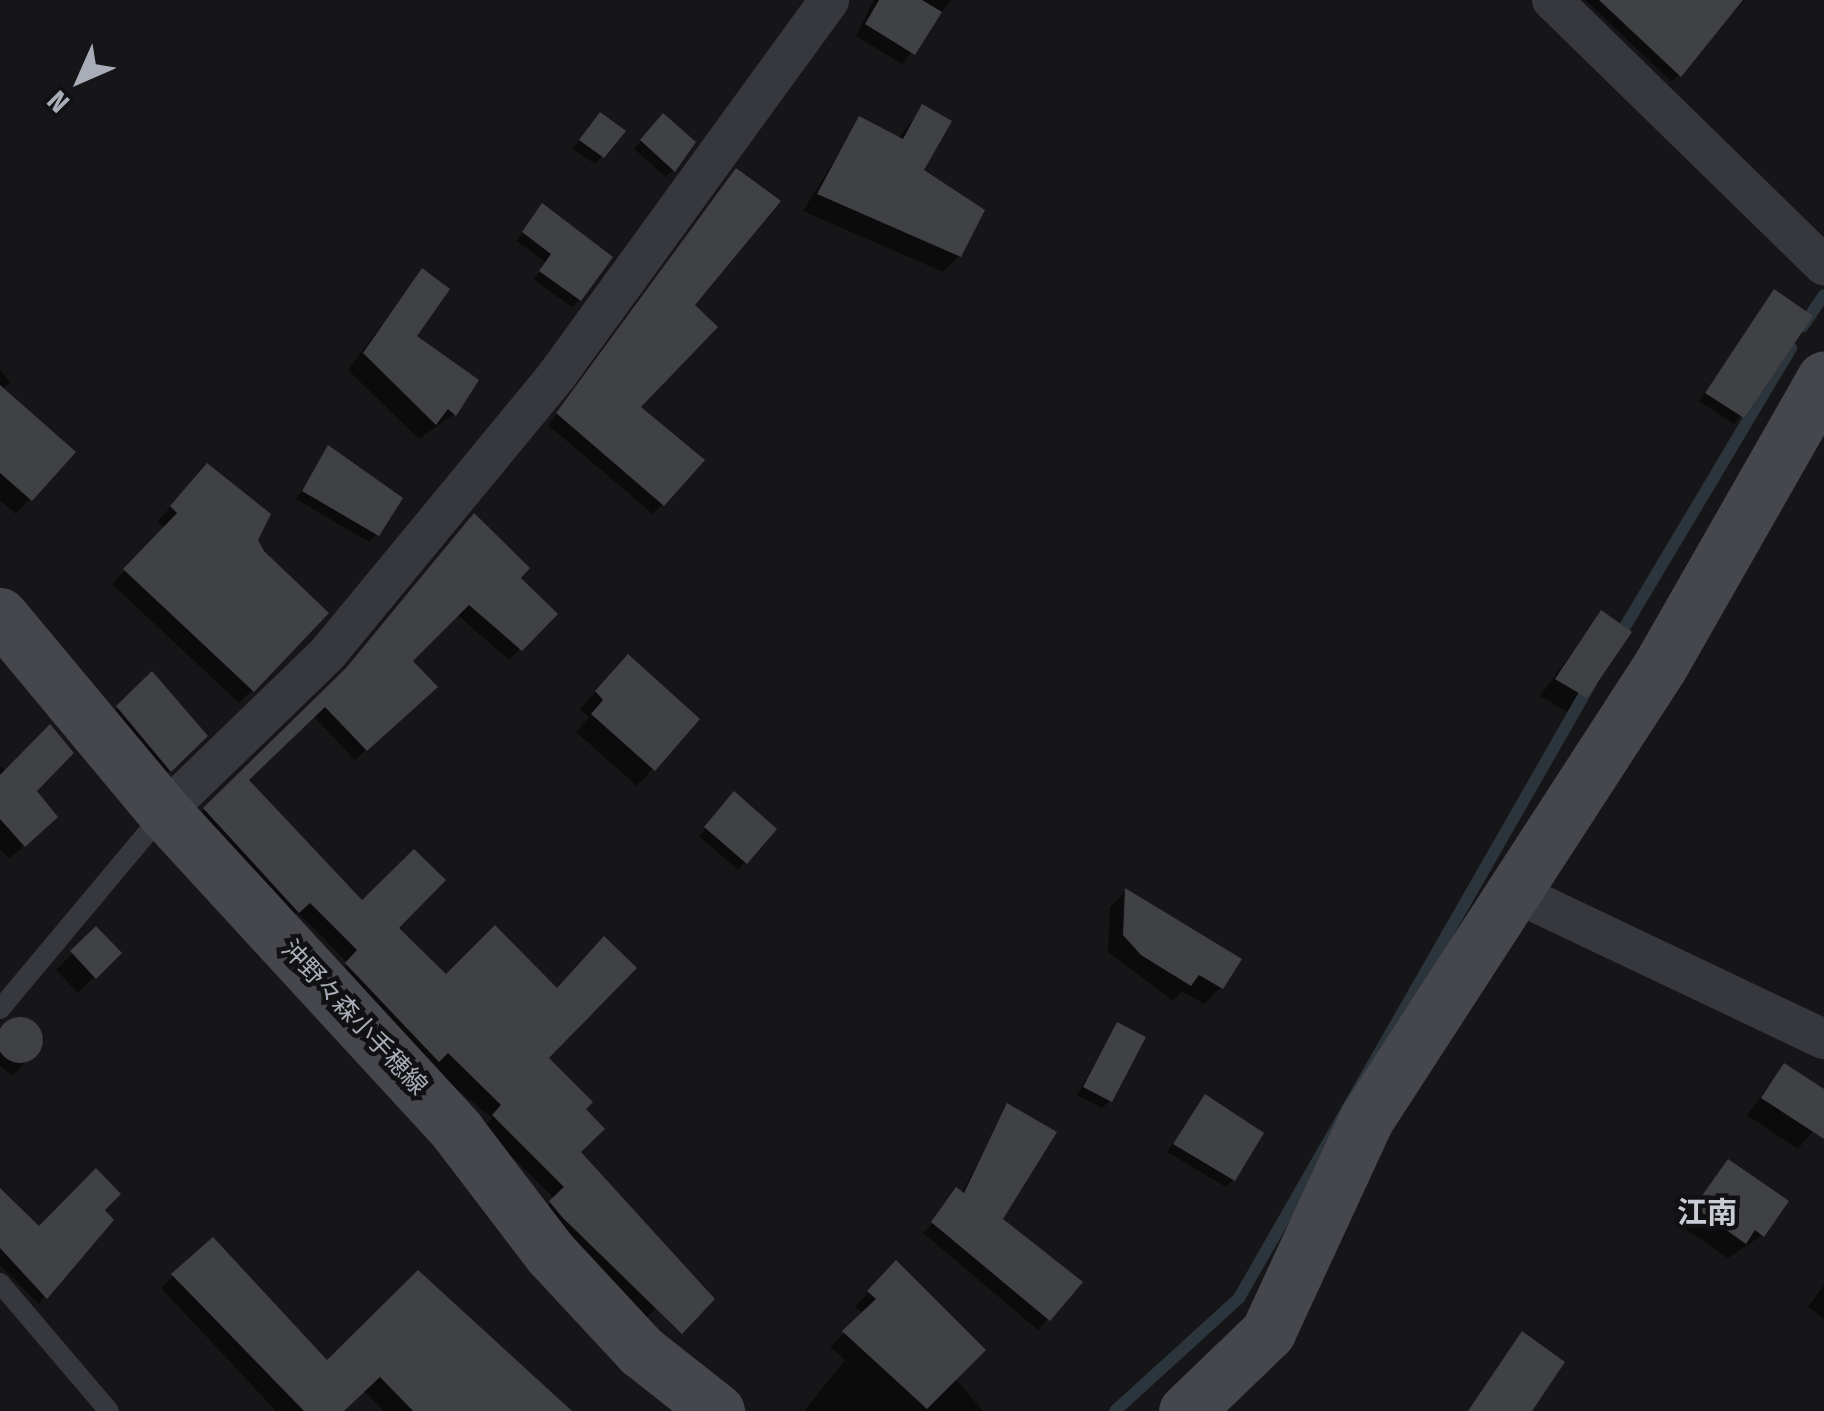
<!DOCTYPE html>
<html>
<head>
<meta charset="utf-8">
<style>
	body { margin:0 }
	#map { position:relative; width:1824px; height:1411px; overflow:hidden; background:#161618; font-family:"Fira Sans Condensed","Noto Sans JP",sans-serif }
	div>[style] { position:absolute }
	[style*='--x'] { left:calc(var(--x)*1px); top:calc(var(--y)*1px); width:calc(var(--w)*1px); rotate:calc(var(--a)*1deg) }
	.shadow>* { inset:0; background:#0007 }
	.stream>* { height:12px; margin:-6px; padding:0 6px; transform-origin:6px; border-radius:6px; background:#2c353c }
	.building>* { inset:0; background:#404145 }
	.round { border-radius:50% }
	.lane>* { height:20px; margin:-10px; padding:0 10px; transform-origin:10px; border-radius:10px; background:#37383d }
	.street>* { height:40px; margin:-20px; padding:0 20px; transform-origin:20px; border-radius:20px; background:#37383d }
	.secondary>* { height:55px; margin:-27.5px; padding:0 27.5px; transform-origin:27.5px; border-radius:27.5px; background:#45474d }
	span { translate:-50% -50%; white-space:nowrap; text-align:center; line-height:1.15; -webkit-text-stroke:9px #111113; paint-order:stroke }
	.street-label { font-size:25px; color:#a8adb8 }
	.quarter-label { font-size:30px; color:#c9ccd4; font-weight:700 }
	.north { position:absolute; left:30px; top:30px; width:100px; height:100px; -webkit-text-stroke:8px #111113; paint-order:stroke; rotate:225deg; font-size:28px; font-weight:700; line-height:40px; text-align:center; color:#a8adb8 }
	.north::after { content:''; display:block; margin:auto; width:35px; height:45px; background:#a8adb8; clip-path:polygon(50% 0,100% 100%,50% 72%,0 100%) }
</style>
</head>
<body>
<div id="map">
	<div class="shadow">
		<div style="clip-path:polygon(874px 0,951px 0,902px 64px,856px 36px)"></div>
		<div style="clip-path:polygon(1585px 0,1744px 0,1672px 82px)"></div>
		<div style="clip-path:polygon(923px 107px,921px 171px,959px 256px,943px 272px,803px 211px,860px 119px,898px 139px)"></div>
		<div style="clip-path:polygon(592px 122px,622px 131px,595px 164px,573px 149px)"></div>
		<div style="clip-path:polygon(655px 124px,673px 170px,666px 177px,634px 149px)"></div>
		<div style="clip-path:polygon(727px 181px,692px 305px,715px 328px,638px 407px,663px 504px,653px 514px,548px 425px)"></div>
		<div style="clip-path:polygon(542px 206px,579px 300px,572px 307px,534px 280px,545px 262px,516px 241px)"></div>
		<div style="clip-path:polygon(422px 271px,414px 337px,454px 414px,419px 439px,348px 370px)"></div>
		<div style="clip-path:polygon(1774px 292px,1809px 316px,1734px 424px,1699px 401px)"></div>
		<div style="clip-path:polygon(0 369px,10px 382px,2px 391px,72px 452px,16px 514px,0 500px)"></div>
		<div style="clip-path:polygon(329px 448px,377px 534px,369px 542px,296px 499px)"></div>
		<div style="clip-path:polygon(194px 480px,326px 613px,239px 703px,112px 584px,165px 528px,158px 521px)"></div>
		<div style="clip-path:polygon(463px 528px,554px 614px,509px 660px,456px 614px,410px 661px,423px 698px,355px 760px,313px 716px,246px 780px,362px 904px,545px 1058px,582px 1109px,577px 1152px,690px 1275px,645px 1319px,540px 1214px,555px 1199px,483px 1128px,492px 1118px,391px 1036px,336px 976px,348px 963px,297px 912px,287px 922px,193px 821px,337px 681px)"></div>
		<div style="clip-path:polygon(1601px 613px,1585px 696px,1569px 713px,1540px 696px)"></div>
		<div style="clip-path:polygon(611px 674px,697px 720px,637px 786px,576px 732px,589px 717px,580px 709px)"></div>
		<div style="clip-path:polygon(152px 675px,205px 736px,153px 786px,101px 724px)"></div>
		<div style="clip-path:polygon(0 766px,34px 791px,41px 831px,9px 859px,0 849px)"></div>
		<div style="clip-path:polygon(727px 802px,773px 829px,738px 870px,699px 836px)"></div>
		<div style="clip-path:polygon(1126px 891px,1221px 987px,1204px 1004px,1182px 991px,1173px 1001px,1108px 952px,1110px 907px)"></div>
		<div style="clip-path:polygon(96px 930px,118px 953px,78px 993px,56px 970px)"></div>
		<div style="clip-path:polygon(24px 1021px,45px 1039px,13px 1076px,0 1066px,0 1048px)"></div>
		<div style="clip-path:polygon(1117px 1025px,1110px 1101px,1102px 1108px,1077px 1095px)"></div>
		<div style="clip-path:polygon(1785px 1066px,1824px 1092px,1824px 1118px,1798px 1149px,1747px 1115px)"></div>
		<div style="clip-path:polygon(1205px 1097px,1233px 1180px,1226px 1187px,1167px 1152px)"></div>
		<div style="clip-path:polygon(1008px 1106px,999px 1219px,1080px 1282px,1038px 1330px,923px 1233px,961px 1194px)"></div>
		<div style="clip-path:polygon(1728px 1162px,1762px 1235px,1728px 1258px,1680px 1225px)"></div>
		<div style="clip-path:polygon(0 1191px,39px 1229px,101px 1210px,39px 1304px,0 1265px)"></div>
		<div style="clip-path:polygon(176px 1274px,327px 1364px,551px 1411px,384px 1411px,363px 1390px,341px 1411px,276px 1411px,161px 1288px)"></div>
		<div style="clip-path:polygon(883px 1277px,955px 1378px,983px 1411px,804px 1411px,845px 1360px,830px 1347px,864px 1314px,855px 1307px)"></div>
		<div style="clip-path:polygon(1824px 1285px,1824px 1319px,1808px 1307px)"></div>
	</div>
	<div class="stream">
		<div style="--x:1803;--y:326;--w:37;--a:-56"></div>
		<div style="--x:1617;--y:640;--w:340;--a:-59.2"></div>
		<div style="--x:1115;--y:1411;--w:168;--a:-42.3"></div>
		<div style="--x:1239;--y:1298;--w:709;--a:-60.22"></div>
	</div>
	<div class="building">
		<div style="clip-path:polygon(879px 0,922px 0,942px 12px,915px 55px,865px 24px)"></div>
		<div style="clip-path:polygon(1599px 0,1743px 0,1681px 77px)"></div>
		<div style="clip-path:polygon(922px 104px,952px 121px,924px 170px,985px 210px,961px 257px,817px 194px,859px 116px,903px 139px)"></div>
		<div style="clip-path:polygon(600px 112px,626px 131px,604px 158px,579px 140px)"></div>
		<div style="clip-path:polygon(663px 113px,696px 142px,675px 172px,640px 140px)"></div>
		<div style="clip-path:polygon(736px 168px,781px 201px,695px 305px,718px 327px,641px 407px,705px 460px,664px 506px,556px 413px)"></div>
		<div style="clip-path:polygon(542px 203px,613px 257px,581px 301px,539px 271px,551px 254px,522px 232px)"></div>
		<div style="clip-path:polygon(422px 268px,450px 289px,417px 336px,479px 380px,456px 416px,448px 409px,436px 425px,363px 353px)"></div>
		<div style="clip-path:polygon(1774px 289px,1813px 316px,1744px 418px,1705px 393px)"></div>
		<div style="clip-path:polygon(0 385px,76px 452px,32px 501px,0 473px)"></div>
		<div style="clip-path:polygon(328px 445px,403px 498px,379px 536px,302px 491px)"></div>
		<div style="clip-path:polygon(207px 463px,271px 514px,258px 540px,264px 551px,329px 613px,254px 692px,123px 569px,177px 513px,170px 506px)"></div>
		<div style="clip-path:polygon(474px 513px,530px 568px,521px 578px,558px 614px,522px 651px,469px 605px,413px 661px,438px 687px,367px 751px,325px 707px,249px 780px,362px 900px,414px 849px,446px 880px,399px 928px,446px 974px,495px 925px,557px 988px,604px 936px,637px 968px,549px 1058px,593px 1102px,586px 1109px,605px 1129px,581px 1152px,715px 1299px,682px 1334px,562px 1217px,549px 1201px,564px 1187px,492px 1115px,501px 1105px,448px 1053px,439px 1062px,345px 963px,357px 950px,310px 903px,299px 913px,203px 808px,346px 668px)"></div>
		<div style="clip-path:polygon(1601px 610px,1632px 632px,1587px 698px,1555px 679px)"></div>
		<div style="clip-path:polygon(628px 654px,700px 719px,655px 771px,591px 714px,603px 700px,595px 691px)"></div>
		<div style="clip-path:polygon(152px 671px,208px 736px,171px 772px,116px 706px)"></div>
		<div style="clip-path:polygon(50px 724px,74px 753px,37px 791px,58px 817px,25px 847px,0 819px,0 775px)"></div>
		<div style="clip-path:polygon(734px 791px,777px 829px,747px 864px,704px 827px)"></div>
		<div style="clip-path:polygon(1125px 888px,1242px 959px,1223px 989px,1199px 975px,1191px 986px,1141px 955px,1123px 935px)"></div>
		<div style="clip-path:polygon(96px 926px,122px 953px,96px 979px,70px 951px)"></div>
		<div class="round" style="left:-3px;top:1017px;width:46px;height:46px"></div>
		<div style="clip-path:polygon(1117px 1022px,1146px 1037px,1112px 1102px,1083px 1087px)"></div>
		<div style="clip-path:polygon(1784px 1063px,1824px 1089px,1824px 1139px,1761px 1098px)"></div>
		<div style="clip-path:polygon(1205px 1094px,1264px 1133px,1235px 1181px,1173px 1144px)"></div>
		<div style="clip-path:polygon(1007px 1103px,1057px 1132px,1003px 1219px,1083px 1282px,1050px 1321px,931px 1222px,956px 1187px,964px 1193px)"></div>
		<div style="clip-path:polygon(1728px 1159px,1789px 1201px,1764px 1237px,1755px 1230px,1746px 1244px,1694px 1207px)"></div>
		<div style="clip-path:polygon(96px 1168px,121px 1194px,105px 1210px,114px 1220px,47px 1299px,0 1248px,0 1188px,39px 1226px)"></div>
		<div style="clip-path:polygon(213px 1237px,327px 1360px,418px 1270px,572px 1411px,413px 1411px,380px 1377px,344px 1411px,304px 1411px,171px 1274px)"></div>
		<div style="clip-path:polygon(896px 1260px,986px 1350px,927px 1409px,842px 1331px,876px 1299px,867px 1291px)"></div>
		<div style="clip-path:polygon(1522px 1331px,1565px 1362px,1532px 1411px,1468px 1411px)"></div>
	</div>
	<div class="lane">
		<div style="--x:0;--y:1009;--w:254;--a:-50.1"></div>
		<div style="--x:0;--y:1283;--w:168;--a:49.6"></div>
	</div>
	<div class="street">
		<div style="--x:1552;--y:0;--w:380;--a:44.3"></div>
		<div style="--x:164;--y:812;--w:228;--a:-44.1"></div>
		<div style="--x:328;--y:653;--w:360;--a:-50.5"></div>
		<div style="--x:557;--y:375;--w:463;--a:-54"></div>
		<div style="--x:1514;--y:892;--w:343;--a:25.4"></div>
	</div>
	<div class="secondary">
		<div style="--x:0;--y:615;--w:256;--a:50.2"></div>
		<div style="--x:164;--y:812;--w:433;--a:47.4"></div>
		<div style="--x:457;--y:1131;--w:153;--a:52.7"></div>
		<div style="--x:550;--y:1253;--w:134;--a:47.1"></div>
		<div style="--x:641;--y:1351;--w:97;--a:38.3"></div>
		<div style="--x:1186;--y:1411;--w:114;--a:-43.9"></div>
		<div style="--x:1268;--y:1332;--w:236;--a:-65.2"></div>
		<div style="--x:1367;--y:1118;--w:539;--a:-57.05"></div>
		<div style="--x:1660;--y:666;--w:331;--a:-60.3"></div>
	</div>
	<div class="street-label">
		<span style="left:354px;top:1018px;rotate:47deg">沖野々森小手穂線</span>
	</div>
	<div class="quarter-label">
		<span style="left:1707px;top:1213px">江南</span>
	</div>
	<div class="north">N</div>
</div>
</body>
</html>
